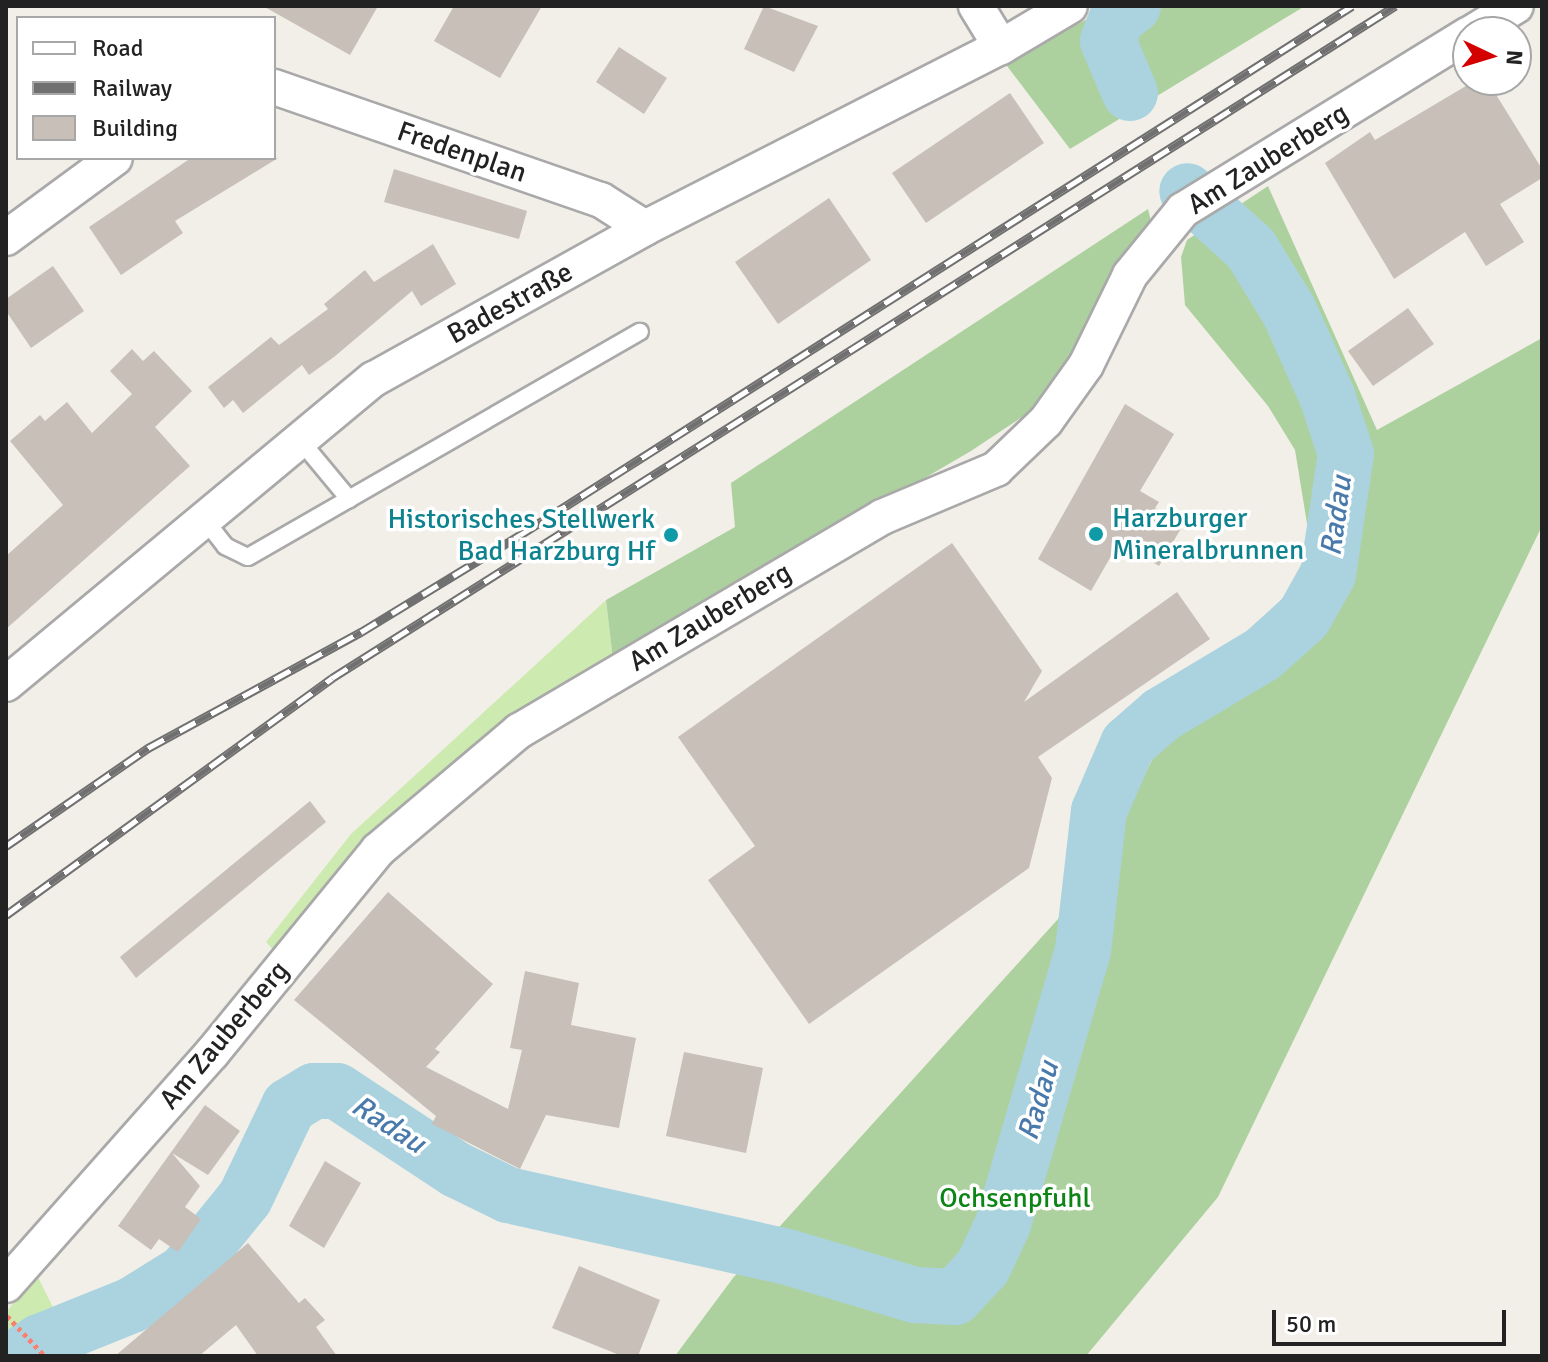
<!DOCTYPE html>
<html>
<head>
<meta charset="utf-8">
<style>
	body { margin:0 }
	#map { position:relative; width:1548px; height:1362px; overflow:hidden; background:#f2efe9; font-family:Signika,sans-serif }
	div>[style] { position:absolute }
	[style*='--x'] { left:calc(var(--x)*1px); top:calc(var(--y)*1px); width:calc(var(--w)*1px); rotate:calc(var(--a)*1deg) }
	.grass>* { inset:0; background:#cdebb0 }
	.forest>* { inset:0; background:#add19e }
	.river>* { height:56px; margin:-28px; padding:0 28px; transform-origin:28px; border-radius:28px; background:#aad3df }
	.building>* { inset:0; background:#c7bfb8 }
	.path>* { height:5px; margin-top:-2.5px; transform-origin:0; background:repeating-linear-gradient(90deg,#fa8072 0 4px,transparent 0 8px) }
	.roads { filter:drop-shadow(2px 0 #a9a9a9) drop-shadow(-2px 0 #a9a9a9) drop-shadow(0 2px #a9a9a9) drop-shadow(0 -2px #a9a9a9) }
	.service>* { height:16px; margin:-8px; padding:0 8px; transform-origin:8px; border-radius:8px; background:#fff }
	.minor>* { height:34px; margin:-17px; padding:0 17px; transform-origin:17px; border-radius:17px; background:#fff }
	.rail>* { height:9px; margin-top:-4.5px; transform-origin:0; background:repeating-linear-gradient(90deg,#fff 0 18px,#707070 0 36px); box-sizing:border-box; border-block:2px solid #707070 }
	.dots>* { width:22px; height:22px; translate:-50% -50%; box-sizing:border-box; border:4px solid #fff; border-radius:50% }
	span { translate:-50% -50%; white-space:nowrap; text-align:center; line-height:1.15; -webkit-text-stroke:7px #fff; paint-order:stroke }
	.street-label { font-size:28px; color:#222 }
	.culture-label { font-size:28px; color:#0d838f }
	.left { translate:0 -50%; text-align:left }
	.right { translate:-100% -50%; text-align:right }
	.park-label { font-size:28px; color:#0c8416 }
	.water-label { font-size:30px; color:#4a7aab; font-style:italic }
	.frame { position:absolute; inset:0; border:8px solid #222; pointer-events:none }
	.legend { position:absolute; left:16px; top:16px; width:260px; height:144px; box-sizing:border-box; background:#fff; border:2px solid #a7a7a7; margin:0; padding:10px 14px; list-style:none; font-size:24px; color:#222 }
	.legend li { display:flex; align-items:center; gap:16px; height:40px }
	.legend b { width:40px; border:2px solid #a7a7a7 }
	.north { position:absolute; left:1452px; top:16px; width:80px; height:80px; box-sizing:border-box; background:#fff; border:2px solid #a7a7a7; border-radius:50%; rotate:94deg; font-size:22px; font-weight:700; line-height:32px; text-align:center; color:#222 }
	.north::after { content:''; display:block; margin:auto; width:28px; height:36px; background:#d40000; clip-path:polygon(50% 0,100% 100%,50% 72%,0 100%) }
	.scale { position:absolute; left:1272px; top:1310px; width:234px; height:36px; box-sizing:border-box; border:4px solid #222; border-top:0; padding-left:10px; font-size:24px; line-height:28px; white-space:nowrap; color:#222; -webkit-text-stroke:6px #fff; paint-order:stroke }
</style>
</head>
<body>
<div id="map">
	<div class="grass">
		<div style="clip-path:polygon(606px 600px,613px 660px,276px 953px,266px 942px,351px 834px)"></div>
		<div style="clip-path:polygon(37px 1275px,77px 1356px,6px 1356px,6px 1312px)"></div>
	</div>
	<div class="forest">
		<div style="clip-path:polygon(1113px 6px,1305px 6px,1070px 149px,1004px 62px)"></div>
		<div style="clip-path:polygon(1268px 186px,1377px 430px,1542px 338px,1542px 526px,1218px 1197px,1086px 1356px,675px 1356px,733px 1278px,1087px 887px,1193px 680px,1298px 585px,1311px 548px,1295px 450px,1268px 406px,1185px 305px,1181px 257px,1187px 240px)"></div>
		<div style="clip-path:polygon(1148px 209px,1151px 221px,1115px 266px,1073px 358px,1043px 403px,971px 451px,613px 660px,606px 600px,735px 527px,731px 483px)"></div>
	</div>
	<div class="river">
		<div style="--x:1130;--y:93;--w:56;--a:-112.9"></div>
		<div style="--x:1108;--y:41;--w:25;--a:-69"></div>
		<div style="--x:1117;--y:18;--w:20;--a:-37"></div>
		<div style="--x:19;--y:1356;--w:25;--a:-34"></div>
		<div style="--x:40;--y:1342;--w:99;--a:-21.9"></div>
		<div style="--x:132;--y:1305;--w:62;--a:-31.9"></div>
		<div style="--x:185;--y:1272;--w:95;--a:-51"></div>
		<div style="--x:245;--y:1198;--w:102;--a:-64.4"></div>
		<div style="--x:289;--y:1106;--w:29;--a:-31"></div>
		<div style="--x:314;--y:1091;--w:23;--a:0"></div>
		<div style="--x:337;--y:1091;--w:144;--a:33.4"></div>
		<div style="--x:457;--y:1170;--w:57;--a:26.1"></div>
		<div style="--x:508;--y:1195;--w:283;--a:12.5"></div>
		<div style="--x:784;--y:1256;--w:137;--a:16.6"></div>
		<div style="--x:915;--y:1295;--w:40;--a:2.9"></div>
		<div style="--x:955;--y:1297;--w:41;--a:-47"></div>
		<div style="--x:983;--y:1267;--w:47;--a:-65.1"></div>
		<div style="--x:1003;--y:1224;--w:284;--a:-73.7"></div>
		<div style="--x:1083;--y:951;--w:141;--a:-83.5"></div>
		<div style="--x:1099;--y:811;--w:73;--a:-66.6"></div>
		<div style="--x:1128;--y:744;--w:44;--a:-41.3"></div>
		<div style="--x:1161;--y:715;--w:119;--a:-30.9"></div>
		<div style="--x:1263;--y:654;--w:55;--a:-42.1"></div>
		<div style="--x:1304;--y:617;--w:49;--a:-60.8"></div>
		<div style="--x:1328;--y:574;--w:121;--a:-81.5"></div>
		<div style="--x:1346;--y:454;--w:61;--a:-108.1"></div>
		<div style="--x:1327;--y:396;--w:93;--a:-114.1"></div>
		<div style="--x:1289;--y:311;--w:73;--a:-121.5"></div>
		<div style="--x:1251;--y:249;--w:86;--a:-137.8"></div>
	</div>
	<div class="building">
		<div style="clip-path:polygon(263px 6px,378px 6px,350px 55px)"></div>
		<div style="clip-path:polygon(454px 6px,542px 6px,500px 78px,434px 41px)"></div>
		<div style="clip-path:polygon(764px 6px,818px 26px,794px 72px,744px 49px)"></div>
		<div style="clip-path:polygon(619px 47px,667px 78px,644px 114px,596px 82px)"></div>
		<div style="clip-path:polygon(1476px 80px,1487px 80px,1542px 169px,1542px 178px,1500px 204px,1524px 242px,1486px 266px,1465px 232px,1394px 279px,1325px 163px,1370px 132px,1375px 140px)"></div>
		<div style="clip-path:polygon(1010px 93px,1044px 143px,926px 223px,892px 173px)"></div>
		<div style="clip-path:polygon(191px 158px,278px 158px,175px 221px,183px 233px,121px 275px,89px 227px)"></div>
		<div style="clip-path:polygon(394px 169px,527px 211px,519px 239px,384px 202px)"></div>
		<div style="clip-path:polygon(829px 198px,871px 260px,778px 324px,735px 262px)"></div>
		<div style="clip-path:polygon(433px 244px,456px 284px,421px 306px,412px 291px,334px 357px,309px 375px,302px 365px,243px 413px,233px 400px,224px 408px,208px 387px,271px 337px,279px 345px,328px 309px,324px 304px,365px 270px,374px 282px)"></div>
		<div style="clip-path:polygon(53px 266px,84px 311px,31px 348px,6px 311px,6px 299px)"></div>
		<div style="clip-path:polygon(1408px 308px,1434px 344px,1373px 386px,1348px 351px)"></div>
		<div style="clip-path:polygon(132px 349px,143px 361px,154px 351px,192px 391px,155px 427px,190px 466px,6px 629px,6px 556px,63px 505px,10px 441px,40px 415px,45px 421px,67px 402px,92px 433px,132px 394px,110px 371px)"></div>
		<div style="clip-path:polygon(1125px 404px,1174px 434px,1140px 491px,1159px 502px,1155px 508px,1183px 525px,1159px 566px,1131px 549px,1125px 558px,1114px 551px,1091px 591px,1038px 559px)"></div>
		<div style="clip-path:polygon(952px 543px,1042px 671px,1024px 702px,1177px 592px,1210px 639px,1038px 757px,1052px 778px,1029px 868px,809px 1024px,708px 880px,755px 846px,678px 737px)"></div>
		<div style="clip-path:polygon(310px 801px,326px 822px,136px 978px,120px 957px)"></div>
		<div style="clip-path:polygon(388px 892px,493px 984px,435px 1049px,440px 1052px,426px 1067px,508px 1109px,522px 1050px,510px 1048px,525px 971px,579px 983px,571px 1025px,636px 1038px,619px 1128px,546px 1115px,520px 1169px,432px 1124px,436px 1116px,294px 1000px)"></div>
		<div style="clip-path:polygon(684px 1052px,763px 1068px,746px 1153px,666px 1136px)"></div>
		<div style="clip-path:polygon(205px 1105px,240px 1131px,208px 1175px,172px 1153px,200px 1186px,185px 1207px,201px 1219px,178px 1252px,159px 1239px,151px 1250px,118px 1226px)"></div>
		<div style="clip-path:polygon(325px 1161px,361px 1183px,324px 1248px,289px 1226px)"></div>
		<div style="clip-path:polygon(248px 1243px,299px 1303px,305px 1298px,325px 1320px,316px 1327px,337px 1356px,258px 1356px,236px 1325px,199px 1356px,115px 1356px)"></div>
		<div style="clip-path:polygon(579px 1266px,660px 1300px,638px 1356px,622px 1356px,552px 1328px)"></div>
	</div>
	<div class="path">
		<div style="--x:7;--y:1316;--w:55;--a:46.5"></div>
	</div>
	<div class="roads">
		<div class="service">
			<div style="--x:300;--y:440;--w:77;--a:50.3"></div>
			<div style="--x:205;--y:520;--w:33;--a:52"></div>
			<div style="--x:225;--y:546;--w:25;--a:26"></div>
			<div style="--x:248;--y:557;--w:452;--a:-29.9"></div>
		</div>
		<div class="minor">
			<div style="--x:976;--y:6;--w:48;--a:58.6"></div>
			<div style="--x:1473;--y:32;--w:50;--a:-31.2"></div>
			<div style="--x:274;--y:87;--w:346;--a:19.1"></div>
			<div style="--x:601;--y:200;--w:52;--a:32.5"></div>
			<div style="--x:6;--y:238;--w:135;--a:-36.3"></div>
			<div style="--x:6;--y:684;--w:478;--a:-39.7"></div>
			<div style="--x:374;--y:379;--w:310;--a:-29.1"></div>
			<div style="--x:645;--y:228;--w:399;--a:-27"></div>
			<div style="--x:1001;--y:47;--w:80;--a:-30.7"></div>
			<div style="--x:6;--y:1285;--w:310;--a:-48.4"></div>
			<div style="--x:212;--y:1053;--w:262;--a:-50.7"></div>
			<div style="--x:378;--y:850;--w:185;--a:-40.2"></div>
			<div style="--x:519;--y:731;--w:421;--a:-30.5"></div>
			<div style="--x:882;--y:517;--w:124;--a:-22.8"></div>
			<div style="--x:996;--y:469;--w:69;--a:-43.8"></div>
			<div style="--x:1046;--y:421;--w:69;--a:-54.5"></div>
			<div style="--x:1086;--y:365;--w:100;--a:-63.9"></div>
			<div style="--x:1130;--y:275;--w:84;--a:-50.8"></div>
			<div style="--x:1183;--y:210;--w:334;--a:-31.6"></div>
		</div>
	</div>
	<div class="rail">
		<div style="--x:6;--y:846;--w:173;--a:-34.6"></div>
		<div style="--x:148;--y:748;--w:243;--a:-28.6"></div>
		<div style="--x:361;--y:632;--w:186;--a:-31.4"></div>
		<div style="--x:520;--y:535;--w:986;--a:-32.45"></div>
		<div style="--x:6;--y:915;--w:403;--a:-36"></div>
		<div style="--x:332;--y:678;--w:1258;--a:-32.3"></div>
	</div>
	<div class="dots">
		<div style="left:1096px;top:534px;background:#0f9aa8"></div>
		<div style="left:671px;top:535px;background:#0f9aa8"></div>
	</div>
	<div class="street-label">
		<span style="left:462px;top:152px;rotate:19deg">Fredenplan</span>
		<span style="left:1268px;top:159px;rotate:-32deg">Am Zauberberg</span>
		<span style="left:510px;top:303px;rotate:-29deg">Badestraße</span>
		<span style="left:710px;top:617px;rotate:-31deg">Am Zauberberg</span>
		<span style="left:224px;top:1035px;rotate:-50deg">Am Zauberberg</span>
	</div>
	<div class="culture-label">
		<span class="left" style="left:1112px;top:534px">Harzburger<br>Mineralbrunnen</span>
		<span class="right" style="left:655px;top:535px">Historisches Stellwerk<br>Bad Harzburg Hf</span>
	</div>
	<div class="park-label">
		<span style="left:1015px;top:1198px">Ochsenpfuhl</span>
	</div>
	<div class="water-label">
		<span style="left:1337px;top:516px;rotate:-82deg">Radau</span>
		<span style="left:1039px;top:1101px;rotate:-74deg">Radau</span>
		<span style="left:388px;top:1125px;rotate:33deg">Radau</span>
	</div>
	<div class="frame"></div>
	<ul class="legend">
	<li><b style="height:10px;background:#fff"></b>Road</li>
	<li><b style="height:10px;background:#707070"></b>Railway</li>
	<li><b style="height:22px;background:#c7bfb8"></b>Building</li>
	</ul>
	<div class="north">N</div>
	<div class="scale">50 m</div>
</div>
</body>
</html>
